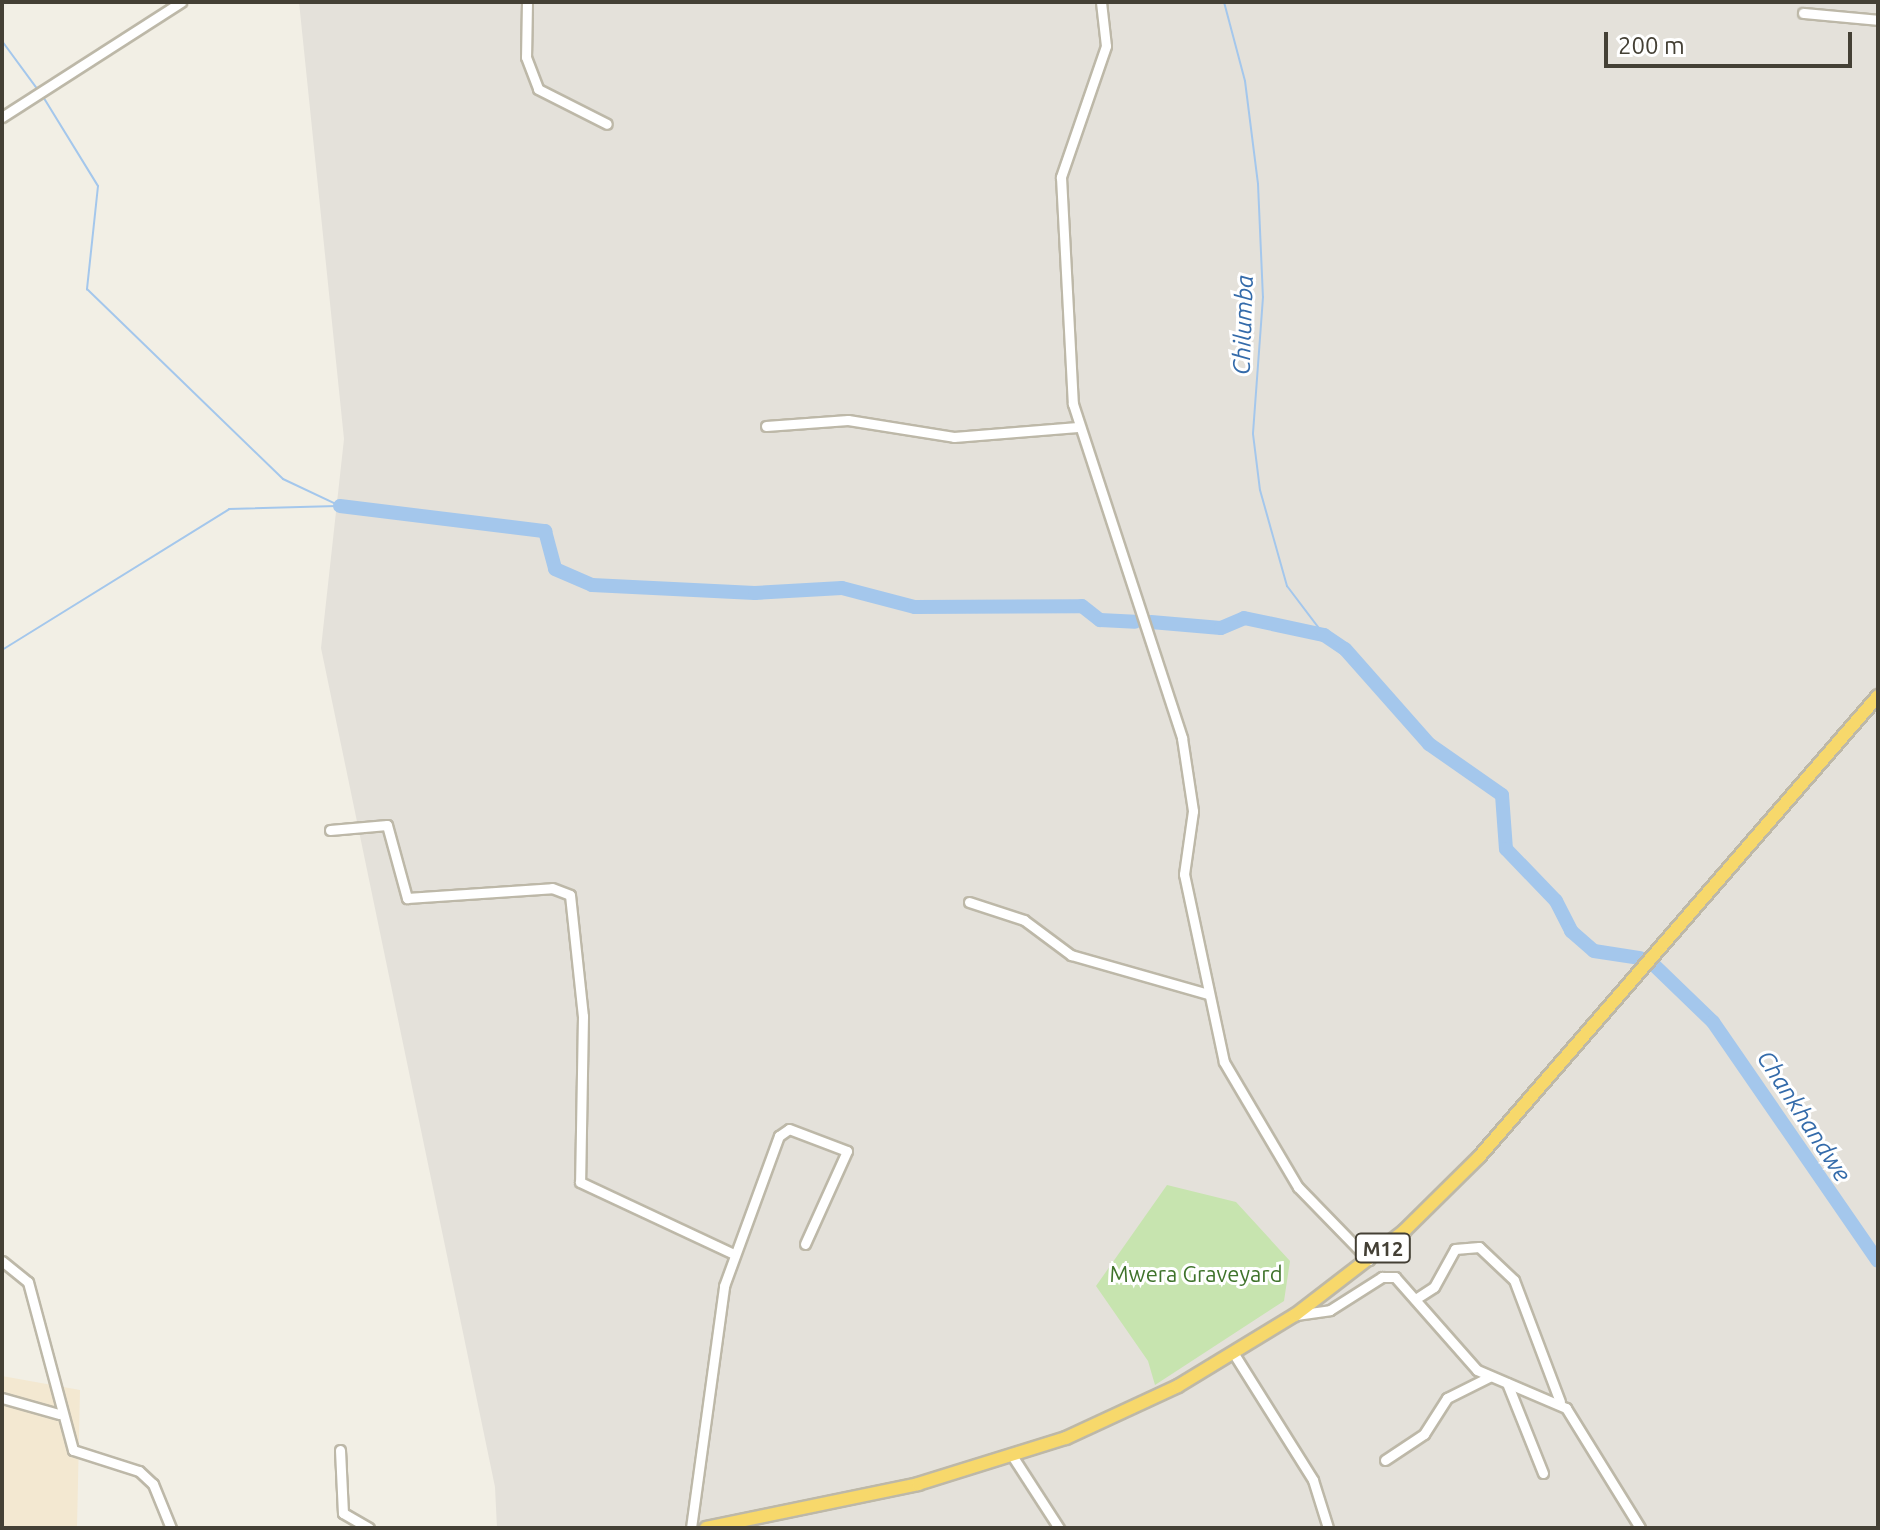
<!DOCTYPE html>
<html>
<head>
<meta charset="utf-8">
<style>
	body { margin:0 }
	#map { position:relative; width:1880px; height:1530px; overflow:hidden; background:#f2efe5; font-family:Ubuntu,sans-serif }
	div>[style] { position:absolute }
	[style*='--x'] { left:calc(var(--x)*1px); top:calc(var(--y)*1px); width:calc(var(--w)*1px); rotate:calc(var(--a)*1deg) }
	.commercial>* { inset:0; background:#f3e8d1 }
	.industrial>* { inset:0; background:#e4e1da }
	.green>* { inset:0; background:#c7e4af }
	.stream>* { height:2px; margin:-1px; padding:0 1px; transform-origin:1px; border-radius:1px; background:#a4c7ec }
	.river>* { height:14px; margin:-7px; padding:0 7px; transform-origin:7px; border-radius:7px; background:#a4c7ec }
	.roads { filter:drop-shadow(2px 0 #bdb8a8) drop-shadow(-2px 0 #bdb8a8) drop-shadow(0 2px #bdb8a8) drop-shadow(0 -2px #bdb8a8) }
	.minor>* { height:9px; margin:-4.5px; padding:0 4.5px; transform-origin:4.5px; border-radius:4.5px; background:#fff }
	.highway>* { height:12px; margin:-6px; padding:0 6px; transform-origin:6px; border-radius:6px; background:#f7d86b }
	span { translate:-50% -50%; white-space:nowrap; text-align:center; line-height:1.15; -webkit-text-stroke:6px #fff; paint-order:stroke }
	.shield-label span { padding:2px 6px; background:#fff; border:2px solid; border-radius:6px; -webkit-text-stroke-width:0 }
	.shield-label { font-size:20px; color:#444035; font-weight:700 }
	.park-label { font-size:22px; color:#3f732b }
	.water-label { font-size:24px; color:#346baa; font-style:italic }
	.frame { position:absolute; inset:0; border:4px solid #444035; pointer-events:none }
	.scale { position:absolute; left:1604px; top:32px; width:248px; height:36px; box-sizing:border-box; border:4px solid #444035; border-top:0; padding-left:10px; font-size:24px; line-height:28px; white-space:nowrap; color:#444035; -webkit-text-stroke:6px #fff; paint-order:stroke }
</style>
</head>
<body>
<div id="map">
	<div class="commercial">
		<div style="clip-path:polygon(2px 1376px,80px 1390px,77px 1528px,2px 1528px)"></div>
	</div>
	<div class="industrial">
		<div style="clip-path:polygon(299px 2px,1878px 2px,1878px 1528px,497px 1528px,495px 1487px,321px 648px,344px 439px)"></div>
	</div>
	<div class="green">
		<div style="clip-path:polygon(1167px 1185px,1236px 1202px,1290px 1261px,1284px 1301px,1155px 1385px,1148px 1361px,1096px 1286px)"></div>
	</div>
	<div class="stream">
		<div style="--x:1224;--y:2;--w:82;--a:75.1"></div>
		<div style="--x:1245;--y:81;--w:104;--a:82.8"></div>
		<div style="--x:1258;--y:184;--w:113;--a:87.5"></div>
		<div style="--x:1263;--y:297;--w:137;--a:94.2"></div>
		<div style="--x:1253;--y:434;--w:56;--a:82.9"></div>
		<div style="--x:1260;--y:490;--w:100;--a:74.3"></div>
		<div style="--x:1287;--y:586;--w:61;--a:52.9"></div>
		<div style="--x:2;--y:41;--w:61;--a:53.7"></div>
		<div style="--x:42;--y:95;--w:107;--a:58.4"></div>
		<div style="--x:98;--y:186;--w:104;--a:96.1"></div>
		<div style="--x:87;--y:289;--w:273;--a:44.1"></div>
		<div style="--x:283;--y:479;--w:63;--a:25.3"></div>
		<div style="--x:2;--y:650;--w:267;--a:-31.8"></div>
		<div style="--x:229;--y:509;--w:108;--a:-1.6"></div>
	</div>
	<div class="river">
		<div style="--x:340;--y:506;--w:207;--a:7"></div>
		<div style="--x:545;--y:531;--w:39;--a:75"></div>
		<div style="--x:555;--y:569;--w:40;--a:23.4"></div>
		<div style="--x:592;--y:585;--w:163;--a:2.8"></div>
		<div style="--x:755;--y:593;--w:87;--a:-3.3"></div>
		<div style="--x:842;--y:588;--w:75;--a:14.6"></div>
		<div style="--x:915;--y:607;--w:167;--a:-0.3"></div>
		<div style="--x:1082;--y:606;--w:23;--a:38"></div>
		<div style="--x:1100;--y:620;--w:35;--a:3"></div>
		<div style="--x:1151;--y:622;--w:70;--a:4.9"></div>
		<div style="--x:1221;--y:628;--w:25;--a:-23"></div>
		<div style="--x:1244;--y:618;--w:82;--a:12"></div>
		<div style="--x:1324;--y:635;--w:25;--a:34"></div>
		<div style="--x:1345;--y:649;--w:127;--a:48.5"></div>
		<div style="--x:1429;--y:744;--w:89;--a:34.9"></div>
		<div style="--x:1502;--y:795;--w:54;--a:85.8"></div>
		<div style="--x:1506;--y:849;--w:72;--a:46.1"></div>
		<div style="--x:1556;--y:901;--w:34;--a:63"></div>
		<div style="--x:1571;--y:931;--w:30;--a:41"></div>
		<div style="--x:1594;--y:951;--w:47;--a:8.7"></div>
		<div style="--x:1655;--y:966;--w:81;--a:44"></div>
		<div style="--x:1713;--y:1022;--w:290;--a:55.4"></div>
	</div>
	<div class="roads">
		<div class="minor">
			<div style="--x:527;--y:2;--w:55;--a:91"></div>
			<div style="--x:526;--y:57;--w:34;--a:69"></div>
			<div style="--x:538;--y:89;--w:77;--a:26.9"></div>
			<div style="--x:1101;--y:2;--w:44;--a:83.5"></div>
			<div style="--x:1106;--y:46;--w:139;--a:109"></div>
			<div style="--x:1061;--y:177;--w:227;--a:87"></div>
			<div style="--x:1073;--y:404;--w:351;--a:71.9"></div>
			<div style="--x:1182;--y:738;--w:74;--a:81.4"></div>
			<div style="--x:1193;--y:811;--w:64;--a:98.1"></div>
			<div style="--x:1184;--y:874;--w:192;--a:78"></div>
			<div style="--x:1224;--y:1062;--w:145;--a:59.4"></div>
			<div style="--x:1298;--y:1187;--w:102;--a:45.8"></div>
			<div style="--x:1803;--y:13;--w:75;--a:5.3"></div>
			<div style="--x:2;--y:117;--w:213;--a:-32.7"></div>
			<div style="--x:766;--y:426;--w:82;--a:-4.2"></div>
			<div style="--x:848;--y:420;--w:107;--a:9.1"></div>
			<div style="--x:954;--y:437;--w:124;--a:-4.6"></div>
			<div style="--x:330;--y:830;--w:57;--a:-5"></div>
			<div style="--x:387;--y:825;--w:76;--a:74.7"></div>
			<div style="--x:407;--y:898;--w:145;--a:-3.9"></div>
			<div style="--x:552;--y:888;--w:19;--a:21"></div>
			<div style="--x:570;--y:895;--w:122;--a:83.9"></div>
			<div style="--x:583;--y:1016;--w:166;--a:91"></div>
			<div style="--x:580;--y:1182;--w:170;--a:25.1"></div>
			<div style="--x:969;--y:902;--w:58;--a:18.1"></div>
			<div style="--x:1024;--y:920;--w:59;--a:36.7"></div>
			<div style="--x:1071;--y:955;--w:142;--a:15.9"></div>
			<div style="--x:2;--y:1261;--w:33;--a:39"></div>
			<div style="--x:28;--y:1282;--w:174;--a:75"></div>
			<div style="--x:73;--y:1450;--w:69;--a:17.7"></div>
			<div style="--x:139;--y:1471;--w:19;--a:43"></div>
			<div style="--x:153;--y:1484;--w:48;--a:67.8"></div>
			<div style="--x:1417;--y:1298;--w:20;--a:-33"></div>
			<div style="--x:1434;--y:1287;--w:43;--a:-61.1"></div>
			<div style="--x:1455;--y:1249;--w:24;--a:-5"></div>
			<div style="--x:1479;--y:1247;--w:48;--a:43.3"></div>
			<div style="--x:1514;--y:1280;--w:130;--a:69.3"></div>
			<div style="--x:1296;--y:1315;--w:34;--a:-8"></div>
			<div style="--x:1330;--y:1310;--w:62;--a:-32.4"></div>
			<div style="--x:1382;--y:1277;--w:13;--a:0"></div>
			<div style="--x:1395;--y:1277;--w:124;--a:48.6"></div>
			<div style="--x:1477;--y:1370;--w:97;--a:23.1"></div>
			<div style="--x:1566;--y:1408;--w:141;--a:58.3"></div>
			<div style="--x:1234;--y:1354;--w:149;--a:57.9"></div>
			<div style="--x:1313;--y:1480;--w:50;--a:72.6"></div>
			<div style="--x:1507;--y:1383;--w:97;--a:68.2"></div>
			<div style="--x:2;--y:1398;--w:59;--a:15.7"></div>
			<div style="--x:340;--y:1450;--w:63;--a:87.3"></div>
			<div style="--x:343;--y:1513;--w:30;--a:30"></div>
			<div style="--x:1013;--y:1457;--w:85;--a:57.1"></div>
			<div style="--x:1385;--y:1460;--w:47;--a:-33.7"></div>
			<div style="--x:1424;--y:1434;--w:43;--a:-57.4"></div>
			<div style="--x:1447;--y:1398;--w:47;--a:-26.6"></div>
			<div style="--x:691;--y:1528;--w:244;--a:-82.2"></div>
			<div style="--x:724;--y:1286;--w:160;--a:-69.9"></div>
			<div style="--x:779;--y:1136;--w:12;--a:-35"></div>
			<div style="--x:789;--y:1129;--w:62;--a:20.8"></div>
			<div style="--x:847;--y:1151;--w:102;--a:114.3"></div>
		</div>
		<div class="highway">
			<div style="--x:706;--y:1528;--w:217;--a:-11.7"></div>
			<div style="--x:918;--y:1484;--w:155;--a:-17.3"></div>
			<div style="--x:1066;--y:1438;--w:123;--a:-24.9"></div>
			<div style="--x:1178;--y:1386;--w:137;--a:-31.3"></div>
			<div style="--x:1295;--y:1315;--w:138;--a:-37.6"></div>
			<div style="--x:1404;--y:1231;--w:105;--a:-44.6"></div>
			<div style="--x:1479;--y:1157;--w:610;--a:-49.12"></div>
		</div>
	</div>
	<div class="shield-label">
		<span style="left:1383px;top:1248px">M12</span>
	</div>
	<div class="park-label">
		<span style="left:1196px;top:1274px">Mwera Graveyard</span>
	</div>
	<div class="water-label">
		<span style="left:1243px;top:325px;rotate:-88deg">Chilumba</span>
		<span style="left:1804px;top:1116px;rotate:57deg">Chankhandwe</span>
	</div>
	<div class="frame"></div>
	<div class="scale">200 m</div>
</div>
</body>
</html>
